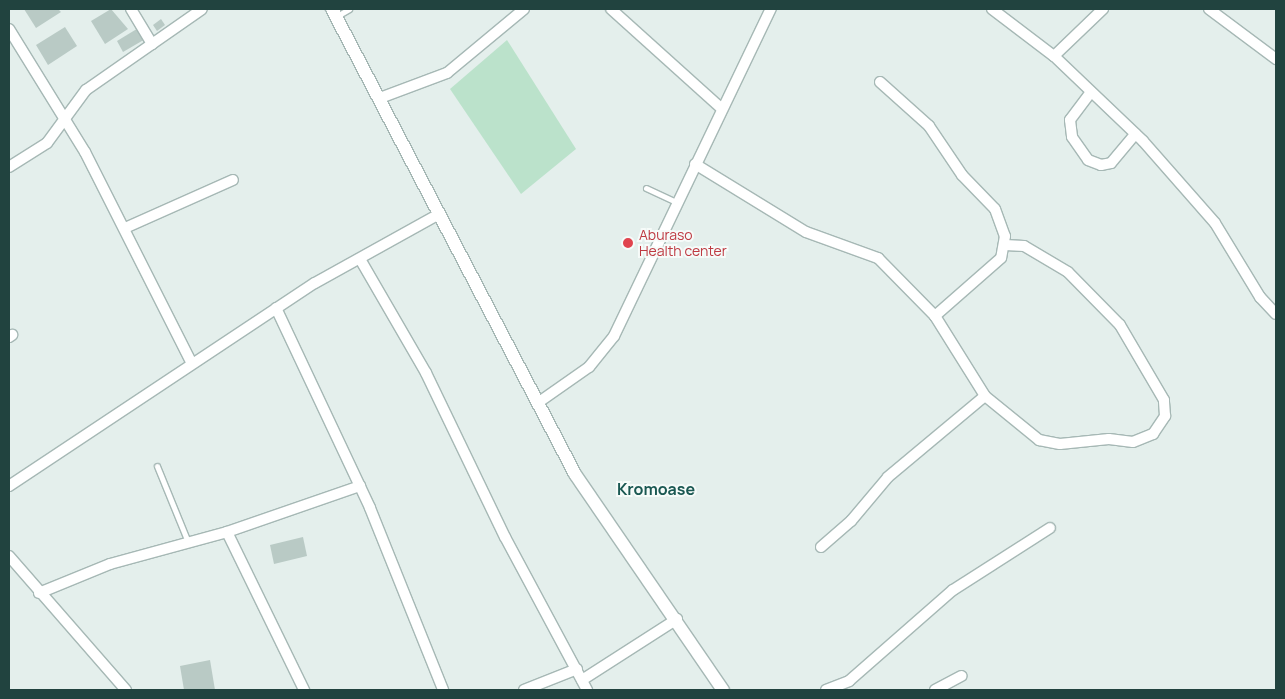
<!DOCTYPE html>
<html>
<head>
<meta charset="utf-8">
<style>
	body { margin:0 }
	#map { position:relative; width:1285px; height:699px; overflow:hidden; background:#e4efec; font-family:Manrope,sans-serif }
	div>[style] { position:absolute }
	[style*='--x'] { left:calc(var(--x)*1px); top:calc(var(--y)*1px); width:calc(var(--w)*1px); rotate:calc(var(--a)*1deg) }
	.green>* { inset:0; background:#bbe2cb }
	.building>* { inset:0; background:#b9cac5 }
	.roads { filter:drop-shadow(1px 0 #a6b8b5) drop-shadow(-1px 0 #a6b8b5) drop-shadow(0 1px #a6b8b5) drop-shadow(0 -1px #a6b8b5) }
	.service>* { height:5px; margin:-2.5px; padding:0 2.5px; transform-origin:2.5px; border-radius:2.5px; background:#fff }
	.minor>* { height:10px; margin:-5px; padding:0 5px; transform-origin:5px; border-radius:5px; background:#fff }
	.tertiary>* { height:12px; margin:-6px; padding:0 6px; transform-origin:6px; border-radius:6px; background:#fff }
	.dots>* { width:14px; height:14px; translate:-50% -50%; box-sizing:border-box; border:2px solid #f6fbf9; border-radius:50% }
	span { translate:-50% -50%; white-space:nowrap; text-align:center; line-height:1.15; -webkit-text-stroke:4px #f6fbf9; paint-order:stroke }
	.health-label { font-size:14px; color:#be3a42 }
	.left { translate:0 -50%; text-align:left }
	.quarter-label { font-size:16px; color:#1a5852; font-weight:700 }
	.frame { position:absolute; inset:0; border:10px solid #21433f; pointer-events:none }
</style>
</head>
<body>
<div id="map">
	<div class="green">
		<div style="clip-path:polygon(507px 40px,576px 149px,521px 194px,450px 89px)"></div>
	</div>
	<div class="building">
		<div style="clip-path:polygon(24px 9px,58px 9px,61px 12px,36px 28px)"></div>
		<div style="clip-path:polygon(111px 9px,128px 29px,105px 44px,91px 21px)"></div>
		<div style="clip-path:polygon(161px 19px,165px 25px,157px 31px,153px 25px)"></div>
		<div style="clip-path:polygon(65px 27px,77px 46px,48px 65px,36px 45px)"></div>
		<div style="clip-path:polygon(140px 27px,147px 38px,123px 52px,117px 41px)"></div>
		<div style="clip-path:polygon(303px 537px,307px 556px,274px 564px,270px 545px)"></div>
		<div style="clip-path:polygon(210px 660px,215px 690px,184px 690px,180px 666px)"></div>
	</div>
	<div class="roads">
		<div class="service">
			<div style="--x:337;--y:16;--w:14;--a:-30"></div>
			<div style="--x:646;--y:188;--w:35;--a:25"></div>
			<div style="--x:157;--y:466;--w:82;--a:67.8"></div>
		</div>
		<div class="minor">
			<div style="--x:131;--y:9;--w:41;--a:59"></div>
			<div style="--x:611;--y:9;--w:148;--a:42"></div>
			<div style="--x:992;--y:9;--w:78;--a:37.2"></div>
			<div style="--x:1054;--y:56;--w:123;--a:43.7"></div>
			<div style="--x:1143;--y:141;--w:109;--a:48.7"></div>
			<div style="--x:1215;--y:223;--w:87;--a:58.7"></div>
			<div style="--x:1260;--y:297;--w:23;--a:47"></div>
			<div style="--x:1209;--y:9;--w:84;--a:36.7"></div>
			<div style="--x:9;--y:29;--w:145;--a:58.3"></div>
			<div style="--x:85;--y:152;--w:235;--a:63.2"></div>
			<div style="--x:1054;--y:56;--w:68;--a:-43.8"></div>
			<div style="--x:880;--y:82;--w:66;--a:41.9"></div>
			<div style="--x:929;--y:126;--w:59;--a:56"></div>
			<div style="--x:962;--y:175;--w:47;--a:45.9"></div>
			<div style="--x:995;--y:209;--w:29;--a:70"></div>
			<div style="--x:1005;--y:236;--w:22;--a:100"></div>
			<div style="--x:1001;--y:258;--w:88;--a:138.7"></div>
			<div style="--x:1091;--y:92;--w:35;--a:127"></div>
			<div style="--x:1070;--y:120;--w:17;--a:83"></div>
			<div style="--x:1072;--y:137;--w:28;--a:55"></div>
			<div style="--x:1088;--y:160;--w:14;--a:21"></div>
			<div style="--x:1101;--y:165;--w:10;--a:-11"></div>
			<div style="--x:1111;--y:163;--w:38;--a:-50"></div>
			<div style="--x:380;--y:98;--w:72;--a:-20.5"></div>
			<div style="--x:447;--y:73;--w:100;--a:-39.7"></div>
			<div style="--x:695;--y:164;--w:130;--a:31.5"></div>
			<div style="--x:806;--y:232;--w:77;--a:19.9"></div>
			<div style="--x:878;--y:258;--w:81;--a:45.5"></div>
			<div style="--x:935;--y:316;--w:94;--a:58"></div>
			<div style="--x:985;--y:396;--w:70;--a:39.2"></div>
			<div style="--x:1039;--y:440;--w:21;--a:11"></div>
			<div style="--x:1060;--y:444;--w:49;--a:-5.8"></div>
			<div style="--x:1109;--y:439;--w:24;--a:7"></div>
			<div style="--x:1133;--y:442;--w:22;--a:-22"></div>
			<div style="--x:1153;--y:434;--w:22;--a:-56"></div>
			<div style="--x:1165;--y:416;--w:16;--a:-94"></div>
			<div style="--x:1164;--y:400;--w:87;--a:-120.4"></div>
			<div style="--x:1120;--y:325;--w:74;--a:-134.5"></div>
			<div style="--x:1068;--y:272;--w:51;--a:-149.4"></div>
			<div style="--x:1024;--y:246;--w:19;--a:-177"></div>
			<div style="--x:9;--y:167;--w:45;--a:-32.3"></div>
			<div style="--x:47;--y:143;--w:66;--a:-53.7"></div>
			<div style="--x:86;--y:90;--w:141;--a:-34.9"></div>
			<div style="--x:125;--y:228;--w:118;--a:-24"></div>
			<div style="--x:360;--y:259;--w:132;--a:59.9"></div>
			<div style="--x:426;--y:373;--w:182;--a:64.3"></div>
			<div style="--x:505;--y:537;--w:174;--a:61.8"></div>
			<div style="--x:276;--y:308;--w:221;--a:64.8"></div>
			<div style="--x:370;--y:508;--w:196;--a:68.1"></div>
			<div style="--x:9;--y:337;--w:4;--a:-34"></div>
			<div style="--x:539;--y:402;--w:61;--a:-35"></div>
			<div style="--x:589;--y:367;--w:40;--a:-51"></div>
			<div style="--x:614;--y:336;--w:363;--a:-64.4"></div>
			<div style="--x:9;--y:486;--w:367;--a:-33.6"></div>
			<div style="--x:315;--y:283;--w:142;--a:-29.1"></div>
			<div style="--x:227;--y:532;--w:176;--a:64"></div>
			<div style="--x:821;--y:547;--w:40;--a:-41"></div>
			<div style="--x:851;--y:521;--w:57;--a:-49.9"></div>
			<div style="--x:888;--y:477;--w:126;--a:-39.9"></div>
			<div style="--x:9;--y:556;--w:178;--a:48.9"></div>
			<div style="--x:39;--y:593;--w:77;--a:-22.2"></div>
			<div style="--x:110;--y:564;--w:121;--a:-15.3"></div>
			<div style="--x:227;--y:532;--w:141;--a:-19.1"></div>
			<div style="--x:582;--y:680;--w:113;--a:-32.7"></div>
			<div style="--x:524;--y:690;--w:57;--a:-21.6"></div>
			<div style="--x:826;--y:690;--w:25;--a:-21"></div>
			<div style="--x:849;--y:681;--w:138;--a:-41.2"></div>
			<div style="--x:953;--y:590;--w:115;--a:-32.6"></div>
			<div style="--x:935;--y:690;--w:30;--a:-28"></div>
		</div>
		<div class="tertiary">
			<div style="--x:332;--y:9;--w:525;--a:62.41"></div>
			<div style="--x:575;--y:474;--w:262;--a:55.6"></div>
		</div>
	</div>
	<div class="dots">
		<div style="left:628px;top:243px;background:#e0444e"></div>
	</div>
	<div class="health-label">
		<span class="left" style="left:639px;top:243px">Aburaso<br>Health center</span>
	</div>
	<div class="quarter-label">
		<span style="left:656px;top:489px">Kromoase</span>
	</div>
	<div class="frame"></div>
</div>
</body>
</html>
